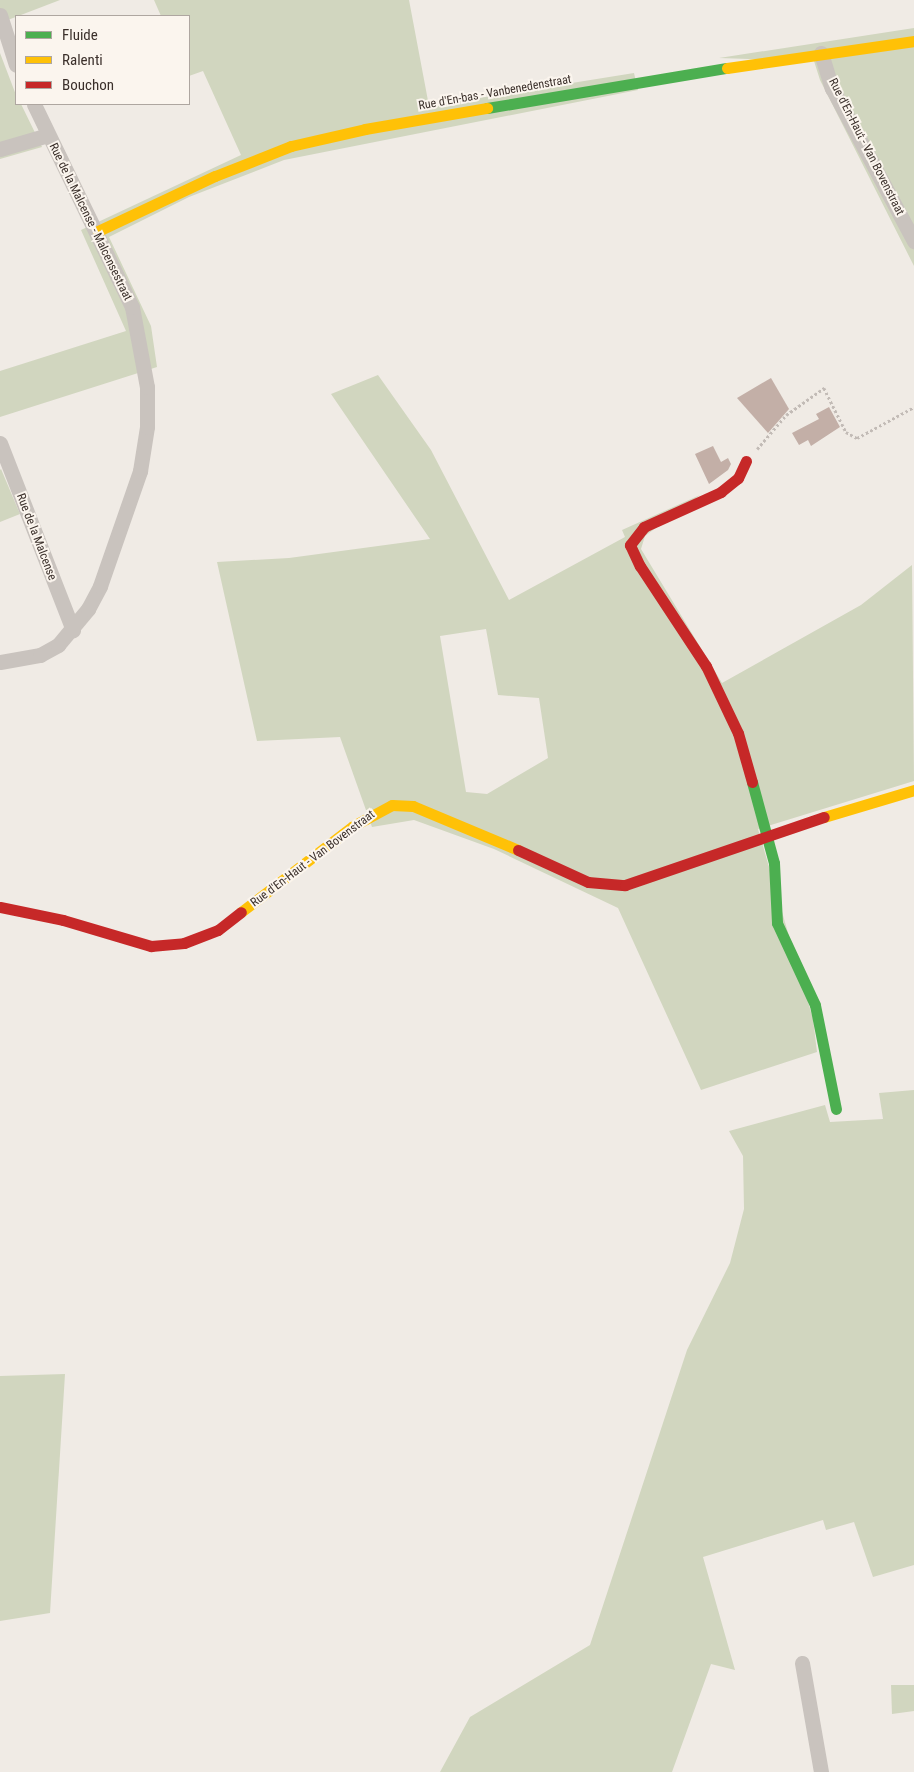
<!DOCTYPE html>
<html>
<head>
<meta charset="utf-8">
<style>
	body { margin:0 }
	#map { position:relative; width:914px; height:1772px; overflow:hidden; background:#f0ebe5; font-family:"Roboto Condensed",sans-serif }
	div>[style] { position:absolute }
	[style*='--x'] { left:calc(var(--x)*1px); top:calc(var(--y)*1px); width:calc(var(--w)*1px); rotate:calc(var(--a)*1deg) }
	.green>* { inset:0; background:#d1d6bf }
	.building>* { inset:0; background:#c3afa7 }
	.path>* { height:2.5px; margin-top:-1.25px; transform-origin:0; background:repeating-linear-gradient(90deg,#c2bbb6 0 2.5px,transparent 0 5px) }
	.street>* { height:15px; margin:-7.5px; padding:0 7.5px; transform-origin:7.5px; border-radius:7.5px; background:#c9c3be }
	.fast>* { height:11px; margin:-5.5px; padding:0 5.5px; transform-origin:5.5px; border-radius:5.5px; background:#4caf50 }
	.slow>* { height:11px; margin:-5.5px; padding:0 5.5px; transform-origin:5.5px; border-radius:5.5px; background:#ffc107 }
	.jam>* { height:11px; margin:-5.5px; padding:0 5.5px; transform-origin:5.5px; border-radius:5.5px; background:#c62828 }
	span { translate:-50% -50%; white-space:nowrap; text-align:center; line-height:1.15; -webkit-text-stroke:4px #fbf5ee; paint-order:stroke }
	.street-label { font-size:12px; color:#3b302b }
	.legend { position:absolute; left:15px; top:15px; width:175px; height:90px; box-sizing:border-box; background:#fbf5ee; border:1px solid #aea6a0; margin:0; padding:6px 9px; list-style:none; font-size:15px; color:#3b302b }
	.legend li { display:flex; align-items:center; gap:10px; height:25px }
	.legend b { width:25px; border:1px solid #aea6a0 }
</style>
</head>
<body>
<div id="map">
	<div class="green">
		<div style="clip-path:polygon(0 0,60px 0,0 23px)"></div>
		<div style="clip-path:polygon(154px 0,409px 0,429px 106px,634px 73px,638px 90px,284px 160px,189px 197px,109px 237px,151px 326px,157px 367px,0 417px,0 371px,126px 331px,81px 230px,241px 155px,203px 71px,189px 76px,189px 16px,161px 16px)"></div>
		<div style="clip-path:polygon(914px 28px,914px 266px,820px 80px,814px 61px,719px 58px)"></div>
		<div style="clip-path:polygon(0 53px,16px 95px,16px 104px,21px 104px,42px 147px,0 159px)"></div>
		<div style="clip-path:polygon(evenodd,378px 375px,431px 450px,509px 600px,625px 537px,622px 530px,700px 495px,645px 536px,641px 549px,722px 683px,861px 605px,912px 565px,914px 781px,758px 829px,813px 1019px,817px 1052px,701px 1090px,618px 908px,494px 849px,414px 820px,372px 827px,340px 737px,257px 741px,217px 562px,289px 558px,430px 539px,331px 394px,378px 375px,486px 629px,498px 695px,539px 698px,548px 758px,487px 794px,466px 792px,440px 636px,486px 629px)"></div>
		<div style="clip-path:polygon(1px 469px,20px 514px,0 522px,0 470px)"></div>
		<div style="clip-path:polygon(914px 1090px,914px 1565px,873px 1577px,854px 1522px,826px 1530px,823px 1520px,703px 1557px,735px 1670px,711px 1664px,672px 1772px,440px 1772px,470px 1717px,590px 1645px,687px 1350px,730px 1263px,744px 1209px,743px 1156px,729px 1131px,825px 1105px,830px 1122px,883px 1119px,879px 1093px)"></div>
		<div style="clip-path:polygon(65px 1374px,50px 1613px,0 1621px,0 1376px)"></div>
		<div style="clip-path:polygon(891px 1685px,914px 1685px,914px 1711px,892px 1714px)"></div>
	</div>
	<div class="building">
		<div style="clip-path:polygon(771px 378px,789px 409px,768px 433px,737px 398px)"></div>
		<div style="clip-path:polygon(829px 407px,840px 427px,811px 446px,808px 440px,799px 445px,792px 433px,819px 419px,816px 414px)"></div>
		<div style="clip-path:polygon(713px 446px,721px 462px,728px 458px,731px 464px,728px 470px,709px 484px,695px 454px)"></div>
	</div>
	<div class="path">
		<div style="--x:757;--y:449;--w:45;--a:-49.5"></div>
		<div style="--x:786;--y:415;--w:47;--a:-35.4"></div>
		<div style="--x:824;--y:388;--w:49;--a:63.4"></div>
		<div style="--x:846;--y:432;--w:13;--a:29"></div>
		<div style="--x:857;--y:438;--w:65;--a:-28.5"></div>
	</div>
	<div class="street">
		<div style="--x:0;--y:15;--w:52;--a:72.3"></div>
		<div style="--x:821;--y:53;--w:37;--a:73"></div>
		<div style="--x:832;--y:88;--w:174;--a:61.8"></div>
		<div style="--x:0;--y:149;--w:50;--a:-16.3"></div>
		<div style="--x:0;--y:443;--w:201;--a:68.7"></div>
		<div style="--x:0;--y:662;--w:41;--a:-9.9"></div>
		<div style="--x:40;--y:655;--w:21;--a:-29"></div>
		<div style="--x:58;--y:645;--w:47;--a:-50.2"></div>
		<div style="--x:88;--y:609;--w:26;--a:-62"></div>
		<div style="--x:100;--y:586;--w:122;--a:-70.8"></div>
		<div style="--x:140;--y:471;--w:45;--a:-81"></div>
		<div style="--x:147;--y:427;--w:40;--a:-90"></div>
		<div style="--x:147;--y:387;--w:81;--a:-100.6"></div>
		<div style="--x:132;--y:307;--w:225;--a:-115.8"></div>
		<div style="--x:802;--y:1663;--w:111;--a:80.1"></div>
	</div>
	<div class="fast">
		<div style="--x:487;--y:108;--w:243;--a:-9.5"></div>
		<div style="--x:752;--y:782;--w:84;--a:74.8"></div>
		<div style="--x:774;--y:863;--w:60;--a:87.1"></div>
		<div style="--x:777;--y:923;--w:90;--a:65.1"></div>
		<div style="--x:815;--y:1005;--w:106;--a:78.6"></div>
	</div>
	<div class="slow">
		<div style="--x:727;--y:68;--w:189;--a:-8.2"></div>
		<div style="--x:98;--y:231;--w:129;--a:-25.2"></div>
		<div style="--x:215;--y:176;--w:82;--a:-21.5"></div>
		<div style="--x:291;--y:146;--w:76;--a:-12.9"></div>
		<div style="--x:365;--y:129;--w:124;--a:-9.8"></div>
		<div style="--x:824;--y:817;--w:94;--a:-16.7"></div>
		<div style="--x:241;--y:912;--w:141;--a:-37.5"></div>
		<div style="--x:353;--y:826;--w:44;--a:-28.3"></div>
		<div style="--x:392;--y:805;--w:21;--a:3"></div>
		<div style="--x:413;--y:806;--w:114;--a:22.7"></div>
	</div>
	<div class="jam">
		<div style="--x:746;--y:461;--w:19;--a:115"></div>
		<div style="--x:738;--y:478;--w:22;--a:141"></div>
		<div style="--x:721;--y:492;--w:85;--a:155.6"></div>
		<div style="--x:644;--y:527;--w:23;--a:128"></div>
		<div style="--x:630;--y:545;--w:23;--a:65"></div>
		<div style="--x:640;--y:566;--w:120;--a:56.6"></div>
		<div style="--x:706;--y:666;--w:74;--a:64.5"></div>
		<div style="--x:738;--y:733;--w:51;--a:74.1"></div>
		<div style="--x:518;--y:850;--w:77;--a:24.6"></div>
		<div style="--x:588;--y:882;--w:37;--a:5"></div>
		<div style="--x:625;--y:885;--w:210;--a:-18.9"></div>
		<div style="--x:0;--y:907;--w:64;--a:11.7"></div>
		<div style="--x:63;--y:920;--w:92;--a:16.5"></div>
		<div style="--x:151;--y:946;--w:33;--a:-5"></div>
		<div style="--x:184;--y:943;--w:36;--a:-21"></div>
		<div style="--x:218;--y:930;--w:29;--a:-38"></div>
	</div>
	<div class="street-label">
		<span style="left:495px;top:93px;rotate:-10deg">Rue d'En-bas - Vanbenedenstraat</span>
		<span style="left:866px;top:147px;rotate:63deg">Rue d'En-Haut - Van Bovenstraat</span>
		<span style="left:90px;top:222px;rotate:64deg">Rue de la Malcense - Malcensestraat</span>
		<span style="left:36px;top:537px;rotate:69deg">Rue de la Malcense</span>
		<span style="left:313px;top:859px;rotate:-37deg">Rue d'En-Haut - Van Bovenstraat</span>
	</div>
	<ul class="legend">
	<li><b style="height:6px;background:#4caf50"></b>Fluide</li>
	<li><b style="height:6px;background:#ffc107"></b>Ralenti</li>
	<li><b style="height:6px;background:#c62828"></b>Bouchon</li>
	</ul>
</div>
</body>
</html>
